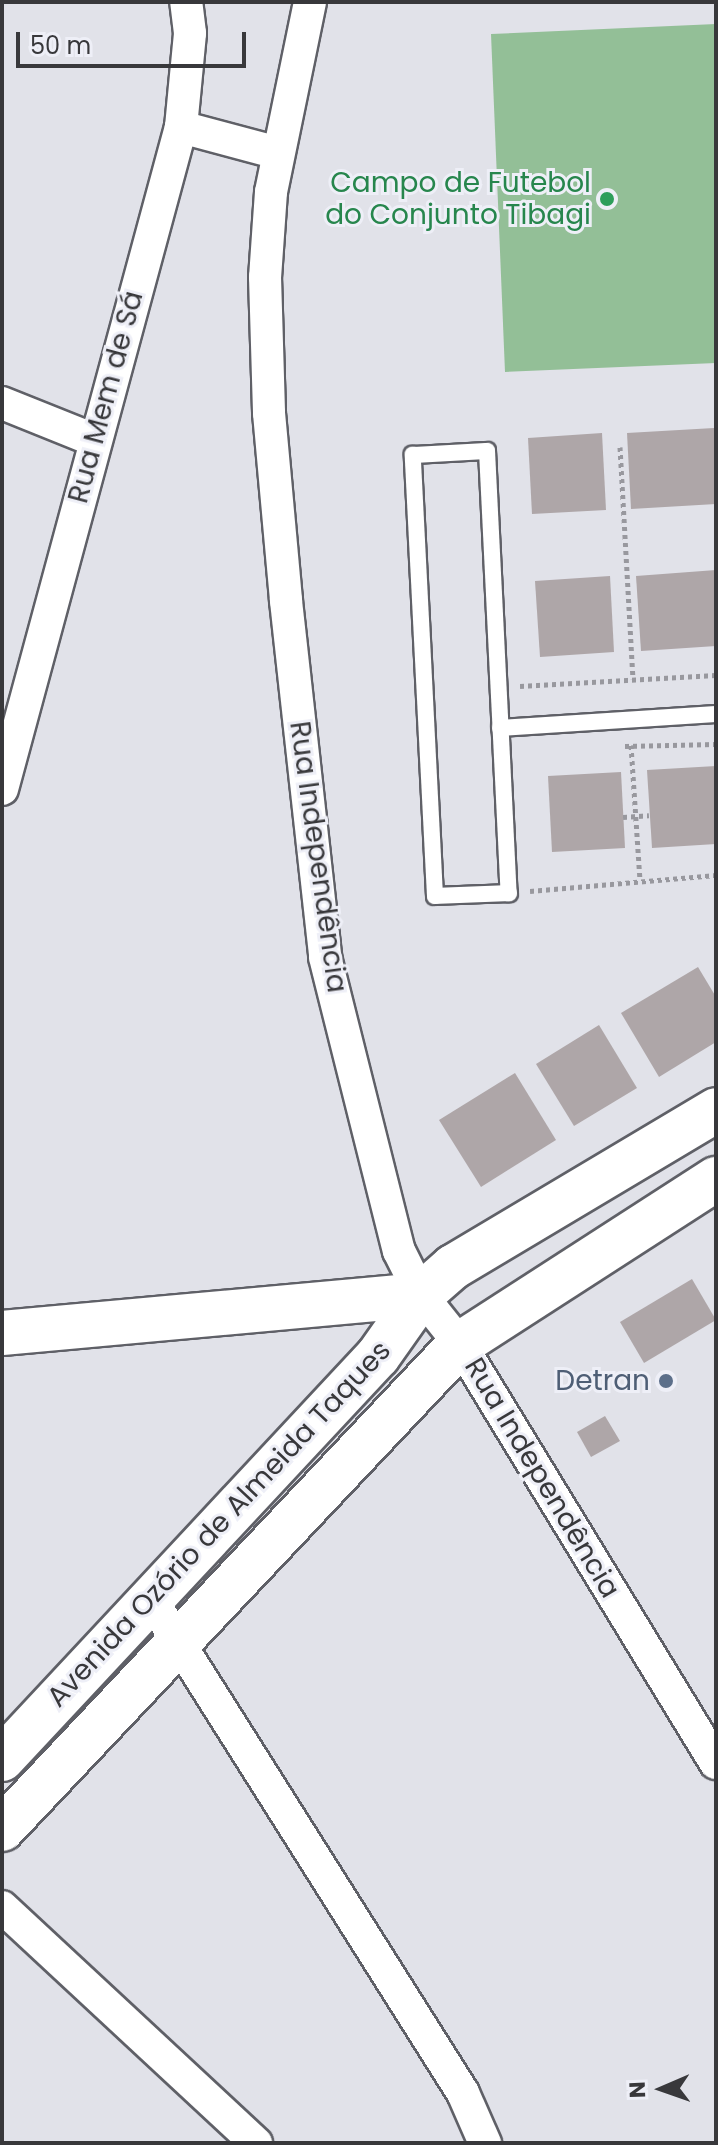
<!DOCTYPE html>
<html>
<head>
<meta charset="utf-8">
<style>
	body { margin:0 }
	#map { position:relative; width:718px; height:2145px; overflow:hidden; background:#e1e2e9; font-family:Poppins,sans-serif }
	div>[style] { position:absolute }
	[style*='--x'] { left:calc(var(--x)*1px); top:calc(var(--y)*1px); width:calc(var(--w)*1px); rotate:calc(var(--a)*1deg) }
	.green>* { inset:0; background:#93bf97 }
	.building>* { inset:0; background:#aea6a8 }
	.path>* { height:5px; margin-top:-2.5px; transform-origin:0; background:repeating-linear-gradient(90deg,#98989e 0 4px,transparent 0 8px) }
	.roads { filter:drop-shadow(2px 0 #5f6067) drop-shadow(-2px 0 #5f6067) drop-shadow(0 2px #5f6067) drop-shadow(0 -2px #5f6067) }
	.lane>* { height:16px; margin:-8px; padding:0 8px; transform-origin:8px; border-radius:8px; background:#fff }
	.street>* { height:32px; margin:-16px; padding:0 16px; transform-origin:16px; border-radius:16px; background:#fff }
	.secondary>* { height:44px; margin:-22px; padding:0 22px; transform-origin:22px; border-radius:22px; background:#fff }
	.dots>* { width:22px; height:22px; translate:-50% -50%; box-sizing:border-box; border:4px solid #eeeff7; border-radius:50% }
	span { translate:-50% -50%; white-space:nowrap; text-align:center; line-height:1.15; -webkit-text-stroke:6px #eeeff7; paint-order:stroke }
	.leisure-label { font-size:28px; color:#27864d }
	.right { translate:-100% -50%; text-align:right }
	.street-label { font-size:28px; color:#38383b }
	.service-label { font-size:28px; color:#4e5e75 }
	.frame { position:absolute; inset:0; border:4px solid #38383b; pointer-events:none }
	.north { position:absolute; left:622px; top:2049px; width:80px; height:80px; -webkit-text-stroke:6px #eeeff7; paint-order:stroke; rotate:268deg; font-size:22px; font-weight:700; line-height:32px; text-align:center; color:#38383b }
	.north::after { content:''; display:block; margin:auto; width:28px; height:36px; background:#38383b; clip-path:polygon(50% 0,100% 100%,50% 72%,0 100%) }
	.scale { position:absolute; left:16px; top:32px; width:230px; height:36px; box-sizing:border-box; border:4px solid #38383b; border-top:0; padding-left:10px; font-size:24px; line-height:28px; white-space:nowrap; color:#38383b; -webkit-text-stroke:6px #eeeff7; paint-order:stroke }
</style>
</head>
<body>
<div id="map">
	<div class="green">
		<div style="clip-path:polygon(716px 24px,716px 363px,505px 372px,491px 34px)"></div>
	</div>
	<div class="building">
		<div style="clip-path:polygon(714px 428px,716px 504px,631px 509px,627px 433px)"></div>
		<div style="clip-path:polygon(602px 433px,606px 510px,532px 514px,528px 438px)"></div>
		<div style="clip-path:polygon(716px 570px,716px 646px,641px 651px,636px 576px)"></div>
		<div style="clip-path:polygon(610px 576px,614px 652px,540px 657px,535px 581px)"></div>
		<div style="clip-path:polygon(716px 766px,716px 844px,652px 848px,647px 770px)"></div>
		<div style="clip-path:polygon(621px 772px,625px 848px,552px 852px,548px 776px)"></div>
		<div style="clip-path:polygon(698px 967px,716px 997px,716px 1042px,659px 1077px,621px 1013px)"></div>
		<div style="clip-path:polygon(599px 1025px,637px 1088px,574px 1126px,536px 1064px)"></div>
		<div style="clip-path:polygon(515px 1073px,556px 1140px,481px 1187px,439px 1120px)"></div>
		<div style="clip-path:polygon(692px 1279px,716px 1320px,644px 1363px,620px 1322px)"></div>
		<div style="clip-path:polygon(605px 1416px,620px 1441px,591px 1457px,577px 1432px)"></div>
	</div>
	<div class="path">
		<div style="--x:620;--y:447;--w:232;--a:86.8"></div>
		<div style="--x:520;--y:686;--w:196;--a:-3.2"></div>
		<div style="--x:631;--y:745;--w:135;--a:86.2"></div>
		<div style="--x:625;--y:746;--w:91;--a:-1.3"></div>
		<div style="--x:623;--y:817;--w:26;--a:-4"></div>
		<div style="--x:530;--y:891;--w:187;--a:-4.9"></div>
	</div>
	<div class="roads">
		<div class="lane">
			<div style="--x:487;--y:451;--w:443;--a:87.2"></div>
			<div style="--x:509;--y:893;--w:74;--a:177.7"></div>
			<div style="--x:435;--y:896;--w:442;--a:-92.9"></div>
			<div style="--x:413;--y:455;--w:74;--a:-3.1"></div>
			<div style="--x:500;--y:728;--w:216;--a:-3.7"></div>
		</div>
		<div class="street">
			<div style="--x:310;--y:2;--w:194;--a:101.6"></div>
			<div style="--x:271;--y:192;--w:85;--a:94"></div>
			<div style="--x:265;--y:277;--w:136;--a:88.3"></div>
			<div style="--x:269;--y:413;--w:189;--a:84.8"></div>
			<div style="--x:286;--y:601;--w:358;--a:83.7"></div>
			<div style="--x:325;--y:957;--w:303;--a:75.9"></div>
			<div style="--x:399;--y:1251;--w:49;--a:63.4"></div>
			<div style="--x:421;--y:1295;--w:63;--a:51.5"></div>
			<div style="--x:460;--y:1344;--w:491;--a:58.6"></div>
			<div style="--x:181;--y:127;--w:100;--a:15"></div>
			<div style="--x:2;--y:403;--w:99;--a:21.9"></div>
			<div style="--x:2;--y:789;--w:686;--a:-74.87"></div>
			<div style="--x:181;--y:127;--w:94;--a:-84.5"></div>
			<div style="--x:190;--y:33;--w:31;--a:-97"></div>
			<div style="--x:151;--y:1599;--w:584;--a:57.72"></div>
			<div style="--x:463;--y:2093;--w:55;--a:66.3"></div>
			<div style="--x:2;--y:1907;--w:347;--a:42.9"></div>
		</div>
		<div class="secondary">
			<div style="--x:2;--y:1333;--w:421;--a:-5.2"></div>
			<div style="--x:2;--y:1759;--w:551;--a:-46.99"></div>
			<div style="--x:378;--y:1356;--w:75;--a:-54.8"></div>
			<div style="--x:421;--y:1295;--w:43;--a:-41.2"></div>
			<div style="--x:453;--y:1267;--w:306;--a:-30.8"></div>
			<div style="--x:2;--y:1829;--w:667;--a:-46.64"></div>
			<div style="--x:460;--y:1344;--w:305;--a:-32.8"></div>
		</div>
	</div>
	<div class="dots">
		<div style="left:607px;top:199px;background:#2e9e5b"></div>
		<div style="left:666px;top:1381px;background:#5c6f8a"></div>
	</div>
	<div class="leisure-label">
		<span class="right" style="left:591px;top:199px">Campo de Futebol<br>do Conjunto Tibagi</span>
	</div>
	<div class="street-label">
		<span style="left:106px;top:397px;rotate:-75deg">Rua Mem de Sá</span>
		<span style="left:318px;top:857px;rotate:82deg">Rua Independência</span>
		<span style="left:542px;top:1478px;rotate:59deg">Rua Independência</span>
		<span style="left:219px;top:1524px;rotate:-47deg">Avenida Ozório de Almeida Taques</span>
	</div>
	<div class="service-label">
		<span class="right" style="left:650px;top:1381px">Detran</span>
	</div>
	<div class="frame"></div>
	<div class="north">N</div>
	<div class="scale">50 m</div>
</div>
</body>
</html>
